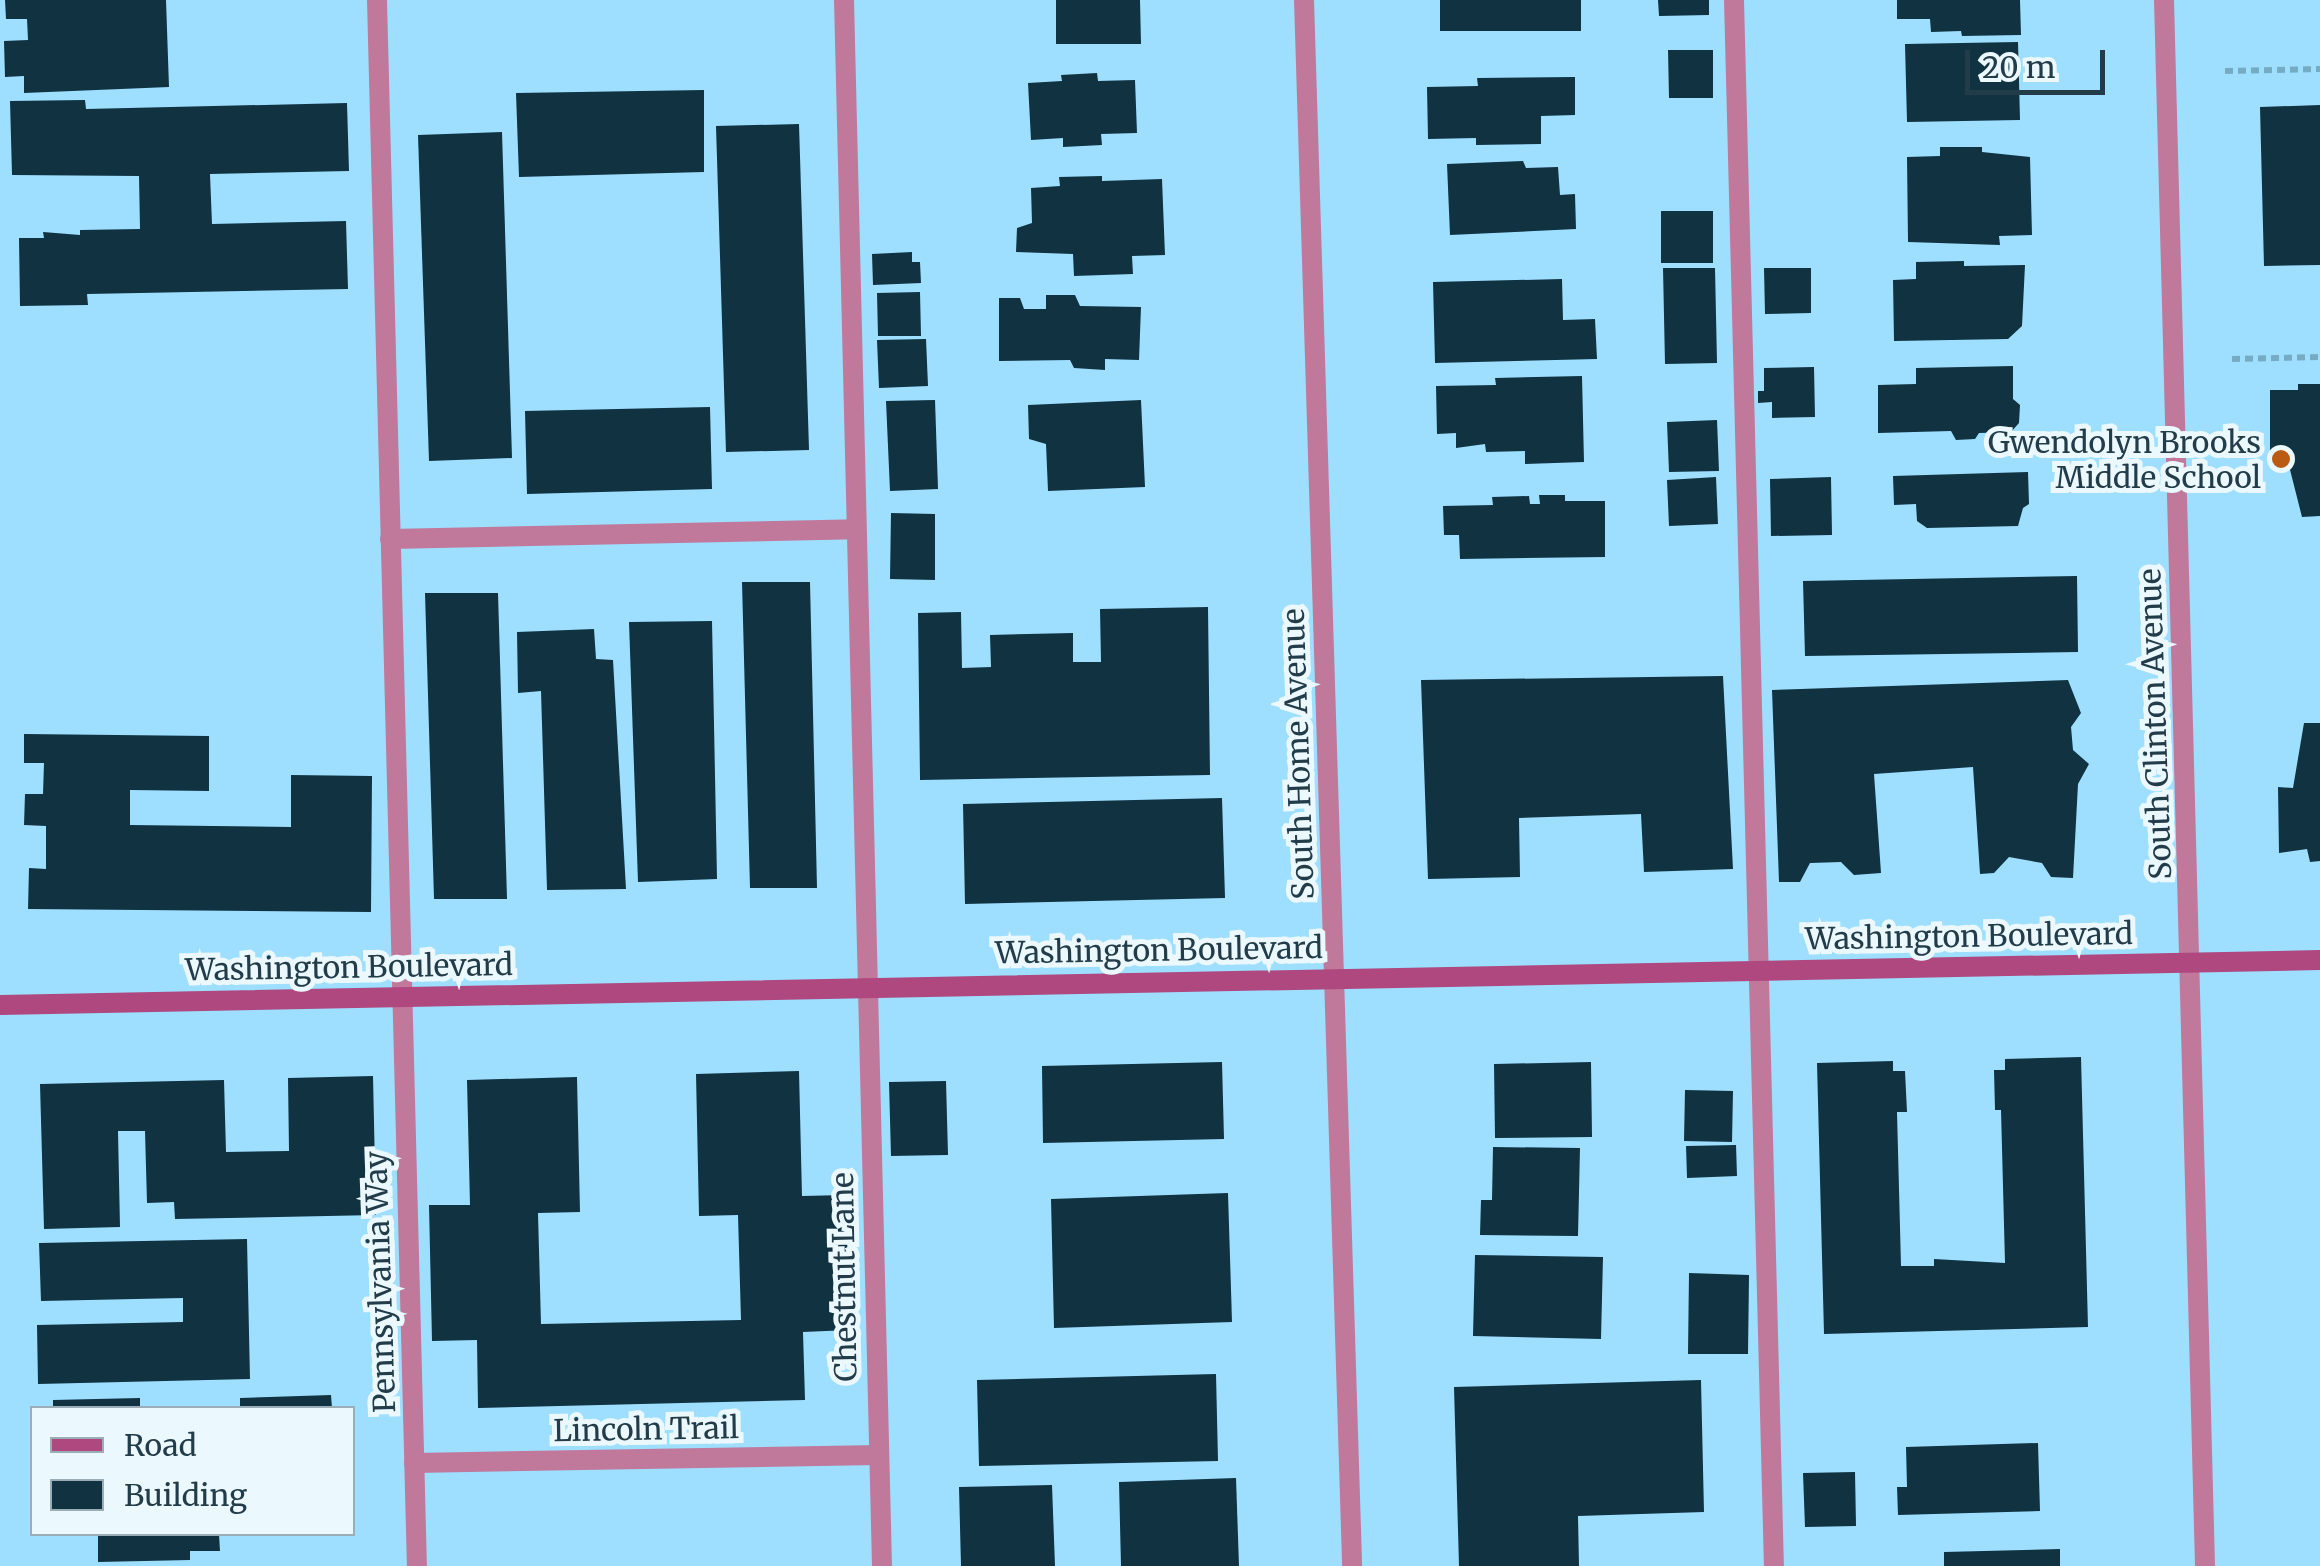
<!DOCTYPE html>
<html>
<head>
<meta charset="utf-8">
<style>
	body { margin:0 }
	#map { position:relative; width:2320px; height:1566px; overflow:hidden; background:#9edfff; font-family:Merriweather,serif }
	div>[style] { position:absolute }
	[style*='--x'] { left:calc(var(--x)*1px); top:calc(var(--y)*1px); width:calc(var(--w)*1px); rotate:calc(var(--a)*1deg) }
	.building>* { inset:0; background:#103241 }
	.path>* { height:6px; margin-top:-3px; transform-origin:0; background:repeating-linear-gradient(90deg,#76abc4 0 8px,transparent 0 13px) }
	.lane>* { height:20px; margin:-10px; padding:0 10px; transform-origin:10px; border-radius:10px; background:#c0799b }
	.street>* { height:20px; margin:-10px; padding:0 10px; transform-origin:10px; border-radius:10px; background:#c0799b }
	.secondary>* { height:20px; margin:-10px; padding:0 10px; transform-origin:10px; border-radius:10px; background:#af487e }
	.dots>* { width:28px; height:28px; translate:-50% -50%; box-sizing:border-box; border:5px solid #ebf8fe; border-radius:50% }
	span { translate:-50% -50%; white-space:nowrap; text-align:center; line-height:1.15; -webkit-text-stroke:10px #ebf8fe; paint-order:stroke }
	.poi-label { font-size:30px; color:#223c49 }
	.right { translate:-100% -50%; text-align:right }
	.street-label { font-size:30px; color:#223c49 }
	.legend { position:absolute; left:30px; top:1406px; width:325px; height:130px; box-sizing:border-box; background:#ebf8fe; border:2px solid #9badb6; margin:0; padding:12px 18px; list-style:none; font-size:30px; color:#223c49 }
	.legend li { display:flex; align-items:center; gap:20px; height:50px }
	.legend b { width:50px; border:2px solid #9badb6 }
	.scale { position:absolute; left:1965px; top:50px; width:140px; height:45px; box-sizing:border-box; border:5px solid #223c49; border-top:0; padding-left:12px; font-size:30px; line-height:35px; white-space:nowrap; color:#223c49; -webkit-text-stroke:8px #ebf8fe; paint-order:stroke }
</style>
</head>
<body>
<div id="map">
	<div class="building">
		<div style="clip-path:polygon(5px 0,166px 0,169px 87px,24px 93px,24px 76px,5px 77px,4px 41px,28px 40px,27px 19px,6px 19px)"></div>
		<div style="clip-path:polygon(1056px 0,1140px 0,1141px 44px,1056px 44px)"></div>
		<div style="clip-path:polygon(1440px 0,1581px 0,1581px 31px,1440px 31px)"></div>
		<div style="clip-path:polygon(1658px 0,1709px 0,1709px 15px,1659px 16px)"></div>
		<div style="clip-path:polygon(1897px 0,2020px 0,2021px 35px,1962px 36px,1961px 31px,1931px 32px,1930px 19px,1897px 19px)"></div>
		<div style="clip-path:polygon(2018px 42px,2020px 120px,1907px 122px,1905px 44px)"></div>
		<div style="clip-path:polygon(1668px 50px,1713px 50px,1713px 98px,1669px 98px)"></div>
		<div style="clip-path:polygon(1097px 73px,1098px 81px,1135px 80px,1137px 133px,1101px 134px,1102px 145px,1063px 147px,1063px 138px,1031px 140px,1028px 83px,1062px 81px,1061px 75px)"></div>
		<div style="clip-path:polygon(1575px 77px,1575px 115px,1541px 116px,1541px 144px,1476px 145px,1476px 138px,1428px 139px,1427px 87px,1478px 86px,1477px 78px)"></div>
		<div style="clip-path:polygon(704px 90px,704px 172px,519px 177px,516px 93px)"></div>
		<div style="clip-path:polygon(85px 100px,86px 109px,347px 103px,349px 171px,210px 174px,212px 224px,346px 221px,348px 289px,87px 294px,88px 305px,20px 306px,19px 238px,44px 238px,43px 232px,80px 235px,80px 230px,140px 229px,139px 176px,12px 175px,10px 101px)"></div>
		<div style="clip-path:polygon(2320px 105px,2320px 265px,2264px 266px,2260px 107px)"></div>
		<div style="clip-path:polygon(799px 124px,809px 450px,726px 452px,716px 126px)"></div>
		<div style="clip-path:polygon(502px 132px,512px 458px,429px 461px,418px 135px)"></div>
		<div style="clip-path:polygon(1940px 147px,1982px 147px,1982px 152px,2030px 157px,2032px 235px,1999px 236px,2000px 245px,1908px 242px,1907px 157px,1940px 156px)"></div>
		<div style="clip-path:polygon(1523px 161px,1526px 168px,1558px 167px,1560px 195px,1575px 194px,1576px 229px,1450px 235px,1447px 164px)"></div>
		<div style="clip-path:polygon(1102px 176px,1102px 181px,1162px 179px,1165px 255px,1132px 256px,1133px 274px,1074px 276px,1073px 254px,1016px 252px,1017px 228px,1032px 223px,1031px 188px,1060px 186px,1059px 177px)"></div>
		<div style="clip-path:polygon(1661px 211px,1713px 211px,1713px 263px,1661px 263px)"></div>
		<div style="clip-path:polygon(912px 252px,912px 262px,920px 262px,921px 283px,873px 285px,872px 254px)"></div>
		<div style="clip-path:polygon(1964px 261px,1964px 266px,2025px 265px,2022px 326px,2008px 339px,1894px 341px,1893px 280px,1916px 279px,1916px 262px)"></div>
		<div style="clip-path:polygon(1663px 268px,1715px 268px,1717px 363px,1665px 364px)"></div>
		<div style="clip-path:polygon(1764px 268px,1811px 268px,1811px 313px,1765px 314px)"></div>
		<div style="clip-path:polygon(1562px 279px,1563px 320px,1595px 319px,1597px 359px,1435px 363px,1433px 282px)"></div>
		<div style="clip-path:polygon(920px 292px,921px 336px,878px 336px,877px 293px)"></div>
		<div style="clip-path:polygon(1046px 295px,1075px 295px,1080px 306px,1141px 307px,1139px 360px,1105px 359px,1105px 370px,1074px 368px,1070px 360px,999px 361px,999px 298px,1020px 298px,1024px 309px,1046px 309px)"></div>
		<div style="clip-path:polygon(926px 339px,928px 386px,879px 388px,877px 340px)"></div>
		<div style="clip-path:polygon(2013px 366px,2013px 399px,2020px 405px,2019px 423px,2011px 432px,1979px 433px,1975px 439px,1956px 440px,1951px 431px,1878px 433px,1878px 385px,1916px 384px,1916px 368px)"></div>
		<div style="clip-path:polygon(1814px 367px,1815px 417px,1772px 418px,1772px 402px,1758px 403px,1758px 391px,1764px 391px,1764px 368px)"></div>
		<div style="clip-path:polygon(1582px 376px,1584px 462px,1525px 464px,1525px 451px,1486px 452px,1485px 444px,1456px 448px,1456px 433px,1437px 434px,1436px 386px,1496px 385px,1495px 378px)"></div>
		<div style="clip-path:polygon(2298px 384px,2320px 384px,2320px 516px,2302px 517px,2286px 454px,2270px 454px,2270px 390px,2298px 390px)"></div>
		<div style="clip-path:polygon(935px 400px,938px 489px,890px 491px,886px 401px)"></div>
		<div style="clip-path:polygon(1141px 400px,1145px 487px,1048px 491px,1046px 444px,1029px 439px,1028px 405px)"></div>
		<div style="clip-path:polygon(710px 407px,712px 489px,527px 494px,525px 411px)"></div>
		<div style="clip-path:polygon(1717px 420px,1719px 471px,1669px 472px,1667px 422px)"></div>
		<div style="clip-path:polygon(2028px 472px,2029px 504px,2023px 508px,2018px 526px,1927px 528px,1917px 521px,1916px 504px,1894px 505px,1893px 476px)"></div>
		<div style="clip-path:polygon(1716px 477px,1718px 524px,1669px 526px,1667px 480px)"></div>
		<div style="clip-path:polygon(1831px 477px,1832px 535px,1771px 536px,1770px 479px)"></div>
		<div style="clip-path:polygon(1539px 495px,1565px 495px,1565px 501px,1605px 501px,1605px 557px,1460px 559px,1459px 535px,1444px 535px,1443px 506px,1493px 505px,1492px 497px,1529px 496px,1530px 504px,1540px 504px)"></div>
		<div style="clip-path:polygon(891px 513px,935px 514px,935px 580px,890px 579px)"></div>
		<div style="clip-path:polygon(2077px 576px,2078px 652px,1805px 656px,1803px 581px)"></div>
		<div style="clip-path:polygon(742px 582px,810px 582px,817px 888px,750px 888px)"></div>
		<div style="clip-path:polygon(425px 593px,498px 593px,507px 899px,434px 899px)"></div>
		<div style="clip-path:polygon(1208px 607px,1210px 775px,920px 780px,918px 613px,961px 612px,962px 668px,991px 667px,990px 635px,1073px 633px,1073px 662px,1101px 662px,1100px 609px)"></div>
		<div style="clip-path:polygon(712px 621px,717px 879px,638px 882px,629px 622px)"></div>
		<div style="clip-path:polygon(594px 629px,596px 659px,613px 660px,626px 889px,547px 890px,541px 691px,518px 693px,517px 632px)"></div>
		<div style="clip-path:polygon(1723px 676px,1733px 869px,1644px 872px,1641px 814px,1519px 818px,1520px 877px,1428px 879px,1421px 680px)"></div>
		<div style="clip-path:polygon(2068px 680px,2081px 713px,2071px 727px,2073px 750px,2089px 764px,2078px 784px,2073px 878px,2051px 877px,2042px 863px,2009px 857px,1994px 873px,1980px 874px,1973px 767px,1874px 774px,1881px 873px,1854px 875px,1841px 862px,1810px 863px,1800px 882px,1779px 882px,1772px 690px)"></div>
		<div style="clip-path:polygon(2304px 723px,2320px 723px,2320px 861px,2310px 862px,2307px 849px,2279px 853px,2278px 787px,2293px 788px)"></div>
		<div style="clip-path:polygon(24px 734px,209px 736px,209px 791px,130px 790px,130px 825px,291px 827px,291px 775px,372px 776px,371px 912px,28px 909px,29px 868px,46px 869px,46px 826px,24px 825px,25px 794px,43px 794px,44px 763px,24px 763px)"></div>
		<div style="clip-path:polygon(1222px 798px,1225px 898px,965px 904px,963px 804px)"></div>
		<div style="clip-path:polygon(2081px 1057px,2088px 1327px,1824px 1334px,1817px 1063px,1893px 1061px,1893px 1071px,1905px 1071px,1907px 1112px,1897px 1112px,1901px 1266px,1934px 1266px,1934px 1259px,2005px 1263px,2001px 1110px,1995px 1110px,1994px 1070px,2005px 1070px,2005px 1059px)"></div>
		<div style="clip-path:polygon(1222px 1062px,1224px 1139px,1043px 1143px,1042px 1066px)"></div>
		<div style="clip-path:polygon(1591px 1062px,1592px 1137px,1495px 1138px,1494px 1064px)"></div>
		<div style="clip-path:polygon(799px 1071px,802px 1196px,846px 1195px,849px 1330px,803px 1332px,805px 1400px,478px 1408px,477px 1340px,432px 1341px,429px 1205px,470px 1205px,467px 1080px,577px 1077px,580px 1212px,538px 1213px,541px 1324px,741px 1320px,738px 1215px,699px 1216px,696px 1074px)"></div>
		<div style="clip-path:polygon(373px 1076px,376px 1215px,175px 1219px,174px 1202px,147px 1203px,145px 1131px,118px 1131px,120px 1227px,44px 1229px,40px 1084px,224px 1080px,226px 1152px,289px 1151px,288px 1078px)"></div>
		<div style="clip-path:polygon(946px 1081px,948px 1155px,891px 1156px,889px 1082px)"></div>
		<div style="clip-path:polygon(1685px 1090px,1733px 1091px,1732px 1142px,1684px 1141px)"></div>
		<div style="clip-path:polygon(1736px 1145px,1737px 1176px,1687px 1178px,1686px 1146px)"></div>
		<div style="clip-path:polygon(1493px 1147px,1580px 1148px,1578px 1236px,1480px 1235px,1481px 1200px,1492px 1200px)"></div>
		<div style="clip-path:polygon(1228px 1193px,1232px 1322px,1054px 1328px,1051px 1199px)"></div>
		<div style="clip-path:polygon(247px 1239px,250px 1379px,38px 1384px,37px 1325px,183px 1322px,183px 1298px,41px 1301px,39px 1243px)"></div>
		<div style="clip-path:polygon(1475px 1255px,1603px 1257px,1601px 1339px,1473px 1336px)"></div>
		<div style="clip-path:polygon(1689px 1273px,1749px 1275px,1748px 1354px,1688px 1354px)"></div>
		<div style="clip-path:polygon(1216px 1374px,1218px 1461px,979px 1466px,977px 1380px)"></div>
		<div style="clip-path:polygon(1701px 1380px,1704px 1512px,1578px 1516px,1579px 1566px,1459px 1566px,1454px 1387px)"></div>
		<div style="clip-path:polygon(331px 1395px,332px 1408px,240px 1408px,240px 1398px)"></div>
		<div style="clip-path:polygon(140px 1398px,140px 1408px,53px 1408px,53px 1400px)"></div>
		<div style="clip-path:polygon(2038px 1443px,2040px 1511px,1898px 1515px,1897px 1487px,1907px 1487px,1906px 1447px)"></div>
		<div style="clip-path:polygon(1855px 1472px,1856px 1526px,1805px 1527px,1803px 1473px)"></div>
		<div style="clip-path:polygon(1236px 1478px,1239px 1566px,1121px 1566px,1119px 1482px)"></div>
		<div style="clip-path:polygon(1052px 1485px,1055px 1566px,961px 1566px,959px 1487px)"></div>
		<div style="clip-path:polygon(98px 1534px,219px 1534px,220px 1551px,190px 1551px,190px 1560px,98px 1562px)"></div>
		<div style="clip-path:polygon(2060px 1549px,2060px 1566px,1944px 1566px,1944px 1552px)"></div>
	</div>
	<div class="path">
		<div style="--x:2225;--y:71;--w:95;--a:-1.2"></div>
		<div style="--x:2232;--y:359;--w:88;--a:-1.3"></div>
	</div>
	<div class="lane">
		<div style="--x:377;--y:0;--w:1567;--a:88.54"></div>
		<div style="--x:844;--y:0;--w:1566;--a:88.61"></div>
		<div style="--x:1734;--y:0;--w:1567;--a:88.54"></div>
		<div style="--x:390;--y:539;--w:466;--a:-1.2"></div>
		<div style="--x:414;--y:1463;--w:464;--a:-1"></div>
	</div>
	<div class="street">
		<div style="--x:1304;--y:0;--w:1567;--a:88.24"></div>
		<div style="--x:2164;--y:0;--w:1567;--a:88.5"></div>
	</div>
	<div class="secondary">
		<div style="--x:0;--y:1005;--w:2320;--a:-1.11"></div>
	</div>
	<div class="dots">
		<div style="left:2281px;top:459px;background:#ba5b14"></div>
	</div>
	<div class="poi-label">
		<span class="right" style="left:2261px;top:459px">Gwendolyn Brooks<br>Middle School</span>
	</div>
	<div class="street-label">
		<span style="left:2155px;top:724px;rotate:-92deg">South Clinton Avenue</span>
		<span style="left:1298px;top:754px;rotate:-92deg">South Home Avenue</span>
		<span style="left:1969px;top:936px;rotate:-1deg">Washington Boulevard</span>
		<span style="left:1159px;top:950px;rotate:-1deg">Washington Boulevard</span>
		<span style="left:349px;top:967px;rotate:-1deg">Washington Boulevard</span>
		<span style="left:844px;top:1277px;rotate:-91deg">Chestnut Lane</span>
		<span style="left:380px;top:1282px;rotate:-92deg">Pennsylvania Way</span>
		<span style="left:646px;top:1429px;rotate:-1deg">Lincoln Trail</span>
	</div>
	<ul class="legend">
	<li><b style="height:12px;background:#af487e"></b>Road</li>
	<li><b style="height:28px;background:#103241"></b>Building</li>
	</ul>
	<div class="scale">20 m</div>
</div>
</body>
</html>
